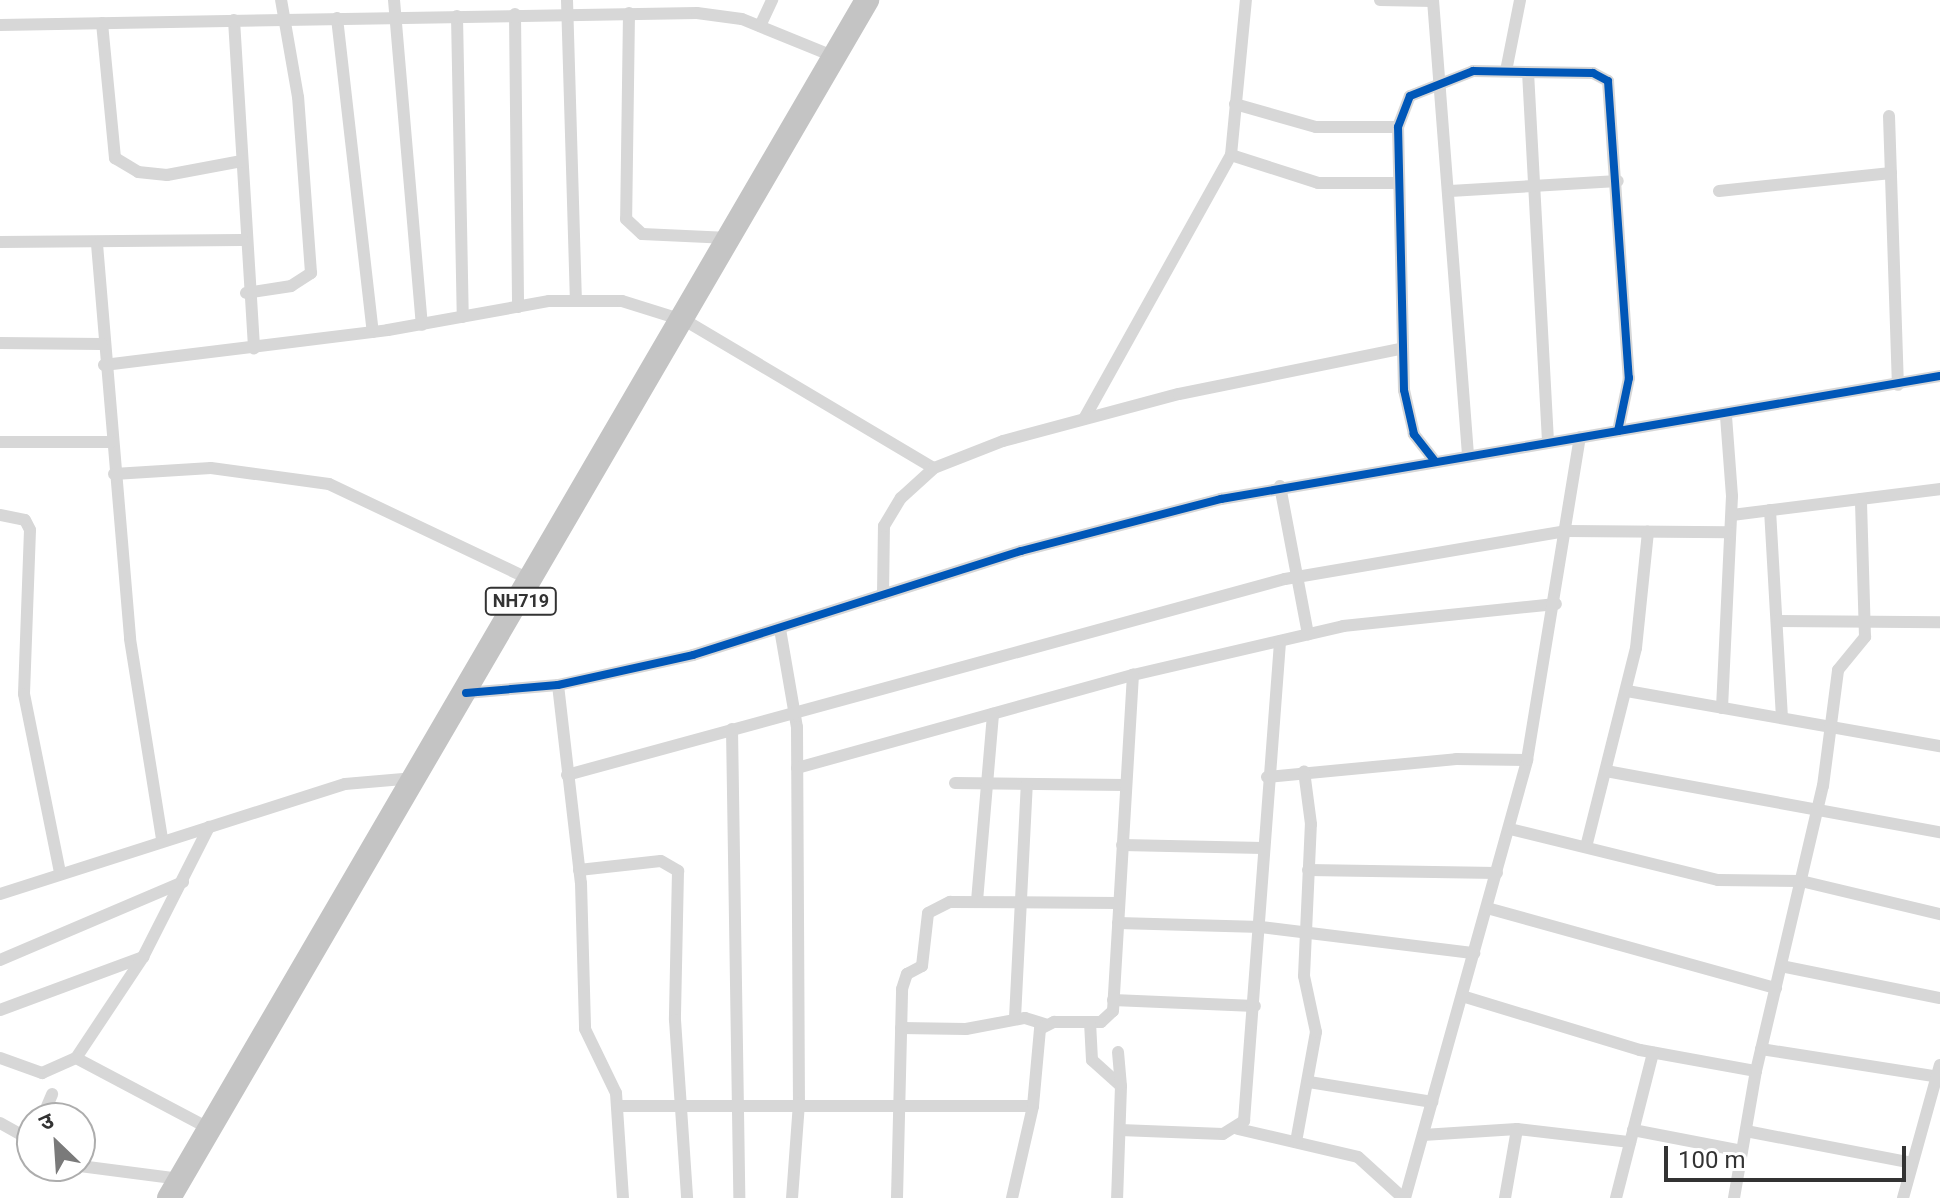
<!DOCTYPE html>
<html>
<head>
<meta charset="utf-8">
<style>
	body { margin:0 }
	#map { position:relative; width:1940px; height:1198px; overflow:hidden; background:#fff; font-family:Roboto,"Noto Sans Devanagari",sans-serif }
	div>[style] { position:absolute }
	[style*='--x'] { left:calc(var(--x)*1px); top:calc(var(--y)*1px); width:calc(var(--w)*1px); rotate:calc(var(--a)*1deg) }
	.street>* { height:12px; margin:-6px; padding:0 6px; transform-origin:6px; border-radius:6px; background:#d7d7d7 }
	.highway>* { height:24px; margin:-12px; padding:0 12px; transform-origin:12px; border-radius:12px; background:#c4c4c4 }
	.cycleway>* { height:8px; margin:-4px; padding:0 4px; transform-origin:4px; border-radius:4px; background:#0057b8 }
	span { translate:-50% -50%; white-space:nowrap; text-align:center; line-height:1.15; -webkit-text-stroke:8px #fff; paint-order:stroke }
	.shield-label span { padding:2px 6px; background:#fff; border:2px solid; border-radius:6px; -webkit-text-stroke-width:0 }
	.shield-label { font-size:18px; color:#333; font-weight:700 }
	.north { position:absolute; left:16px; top:1102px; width:80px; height:80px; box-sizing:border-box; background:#fff; border:2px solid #adadad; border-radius:50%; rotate:335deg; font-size:22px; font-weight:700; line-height:32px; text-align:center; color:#333 }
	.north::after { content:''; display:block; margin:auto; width:28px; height:36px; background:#7a7a7a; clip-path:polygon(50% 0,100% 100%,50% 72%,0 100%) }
	.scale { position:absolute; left:1664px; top:1146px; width:242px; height:36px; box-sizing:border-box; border:4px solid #333; border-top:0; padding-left:10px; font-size:24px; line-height:28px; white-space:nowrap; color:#333; -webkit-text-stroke:6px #fff; paint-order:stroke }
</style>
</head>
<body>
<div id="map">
	<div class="street">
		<div style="--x:394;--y:0;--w:326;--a:85.1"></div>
		<div style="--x:567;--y:0;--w:299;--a:88.3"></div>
		<div style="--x:1380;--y:0;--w:53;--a:1.1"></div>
		<div style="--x:1433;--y:0;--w:455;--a:85.6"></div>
		<div style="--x:629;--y:13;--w:206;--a:90.8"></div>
		<div style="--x:626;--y:219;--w:22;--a:43"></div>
		<div style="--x:642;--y:234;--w:87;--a:2.6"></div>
		<div style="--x:515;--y:14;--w:293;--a:89.4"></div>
		<div style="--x:457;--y:16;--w:301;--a:88.9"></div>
		<div style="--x:337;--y:18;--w:316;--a:83.5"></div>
		<div style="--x:234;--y:20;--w:329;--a:86.5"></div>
		<div style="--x:102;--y:23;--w:136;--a:84.5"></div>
		<div style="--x:115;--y:158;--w:27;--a:31"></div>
		<div style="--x:138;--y:172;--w:29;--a:6"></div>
		<div style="--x:167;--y:175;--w:76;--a:-10.6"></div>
		<div style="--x:0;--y:25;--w:697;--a:-0.99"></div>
		<div style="--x:697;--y:13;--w:45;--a:7.6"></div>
		<div style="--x:742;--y:19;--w:100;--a:22.2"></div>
		<div style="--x:760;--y:26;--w:29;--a:-65"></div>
		<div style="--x:1506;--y:71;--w:72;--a:-78.8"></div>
		<div style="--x:1528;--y:72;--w:370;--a:86.9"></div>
		<div style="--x:1235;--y:104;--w:84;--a:15.9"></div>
		<div style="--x:1316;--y:127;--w:82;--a:0"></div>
		<div style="--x:1889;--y:116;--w:269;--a:88.1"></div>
		<div style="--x:1231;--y:155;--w:91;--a:17.8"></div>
		<div style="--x:1318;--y:183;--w:81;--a:0"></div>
		<div style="--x:1450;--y:191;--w:168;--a:-3.4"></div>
		<div style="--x:1719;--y:191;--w:173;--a:-6"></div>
		<div style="--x:0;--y:242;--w:242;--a:-0.5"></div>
		<div style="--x:97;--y:244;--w:396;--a:85.2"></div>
		<div style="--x:130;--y:639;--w:202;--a:80.9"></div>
		<div style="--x:246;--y:293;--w:46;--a:-8.8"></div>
		<div style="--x:291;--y:286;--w:24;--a:-33"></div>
		<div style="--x:311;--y:273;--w:176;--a:-94.2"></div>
		<div style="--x:298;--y:97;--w:98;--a:-99.9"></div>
		<div style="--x:0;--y:343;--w:102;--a:0.6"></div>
		<div style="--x:104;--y:365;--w:286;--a:-7"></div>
		<div style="--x:388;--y:330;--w:164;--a:-10.2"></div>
		<div style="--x:549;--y:301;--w:73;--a:0"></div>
		<div style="--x:622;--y:301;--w:67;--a:17.4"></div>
		<div style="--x:686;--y:321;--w:288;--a:30.7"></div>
		<div style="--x:1084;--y:419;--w:302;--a:-60.9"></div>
		<div style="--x:1231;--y:155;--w:156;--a:-84.5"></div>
		<div style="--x:0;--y:442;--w:111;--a:0"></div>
		<div style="--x:1434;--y:460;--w:33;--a:-128"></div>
		<div style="--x:1414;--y:434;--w:45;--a:-102.8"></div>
		<div style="--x:1404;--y:390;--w:263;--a:-91.3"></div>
		<div style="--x:1398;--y:127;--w:33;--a:-69"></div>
		<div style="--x:1410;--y:96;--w:68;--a:-21.6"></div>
		<div style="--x:1473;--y:71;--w:120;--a:1"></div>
		<div style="--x:1593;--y:73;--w:17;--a:28"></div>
		<div style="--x:1608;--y:81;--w:298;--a:86"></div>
		<div style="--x:1629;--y:378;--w:54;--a:101.7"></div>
		<div style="--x:114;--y:474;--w:97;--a:-3.5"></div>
		<div style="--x:211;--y:468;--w:119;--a:7.7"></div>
		<div style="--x:329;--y:484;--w:224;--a:25.4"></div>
		<div style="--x:1280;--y:486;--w:151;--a:79.3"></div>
		<div style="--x:1770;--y:510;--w:208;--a:86.7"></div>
		<div style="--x:0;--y:515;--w:25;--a:11"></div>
		<div style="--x:25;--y:520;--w:11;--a:63"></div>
		<div style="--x:30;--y:530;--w:164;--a:92.1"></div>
		<div style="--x:24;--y:694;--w:182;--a:78.6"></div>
		<div style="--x:1732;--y:515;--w:210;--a:-7.1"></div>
		<div style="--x:883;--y:595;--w:69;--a:-89.2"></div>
		<div style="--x:884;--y:526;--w:33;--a:-59"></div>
		<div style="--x:901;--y:498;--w:45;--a:-42.3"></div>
		<div style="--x:934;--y:468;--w:74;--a:-21.4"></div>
		<div style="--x:1003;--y:441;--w:182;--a:-15"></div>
		<div style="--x:1179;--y:394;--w:227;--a:-11.5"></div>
		<div style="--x:1778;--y:621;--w:162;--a:0.4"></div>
		<div style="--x:780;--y:629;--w:99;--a:80.2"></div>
		<div style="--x:797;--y:727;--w:376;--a:89.7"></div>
		<div style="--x:799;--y:1103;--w:95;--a:94.2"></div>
		<div style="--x:558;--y:685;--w:199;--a:83.4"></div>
		<div style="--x:581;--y:883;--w:146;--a:88.4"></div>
		<div style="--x:585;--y:1029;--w:71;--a:64.2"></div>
		<div style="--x:616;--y:1093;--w:105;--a:86.2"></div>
		<div style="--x:1627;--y:691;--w:318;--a:10"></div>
		<div style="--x:466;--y:693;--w:92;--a:-5"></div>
		<div style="--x:558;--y:685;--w:138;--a:-12.5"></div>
		<div style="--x:693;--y:655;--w:344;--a:-17.6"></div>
		<div style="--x:1021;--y:551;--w:207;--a:-14.6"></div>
		<div style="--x:1221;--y:499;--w:729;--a:-9.71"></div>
		<div style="--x:1722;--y:708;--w:212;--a:-87.3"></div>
		<div style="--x:1732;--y:496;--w:79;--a:-94.3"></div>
		<div style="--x:732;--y:729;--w:469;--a:89.1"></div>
		<div style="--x:797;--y:768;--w:349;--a:-15.5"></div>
		<div style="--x:1133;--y:675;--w:216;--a:-13.1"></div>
		<div style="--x:1343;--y:626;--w:214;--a:-5.9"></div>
		<div style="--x:1606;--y:771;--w:340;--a:10.4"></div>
		<div style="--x:567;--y:775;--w:744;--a:-15.27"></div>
		<div style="--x:1285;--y:579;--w:286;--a:-9.7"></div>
		<div style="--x:1567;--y:531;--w:162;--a:0.4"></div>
		<div style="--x:1267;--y:777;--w:190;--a:-5.4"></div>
		<div style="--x:1456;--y:759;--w:71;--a:0.8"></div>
		<div style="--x:955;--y:783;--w:171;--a:0.7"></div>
		<div style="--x:1510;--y:829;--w:214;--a:13.8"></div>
		<div style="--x:1718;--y:880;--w:83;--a:0.7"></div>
		<div style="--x:1801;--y:881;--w:143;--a:13.4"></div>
		<div style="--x:1122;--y:845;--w:141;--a:1.2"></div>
		<div style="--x:1586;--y:847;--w:205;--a:-75.9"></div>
		<div style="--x:1636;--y:648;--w:117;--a:-84.1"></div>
		<div style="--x:579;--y:870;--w:82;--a:-6.3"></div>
		<div style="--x:661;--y:861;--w:20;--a:30"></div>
		<div style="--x:678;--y:871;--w:149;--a:91.2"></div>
		<div style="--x:675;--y:1020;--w:178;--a:86.1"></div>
		<div style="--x:1308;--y:870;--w:189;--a:0.9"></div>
		<div style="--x:0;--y:894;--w:362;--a:-17.7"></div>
		<div style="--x:345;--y:784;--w:70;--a:-4.9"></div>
		<div style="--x:977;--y:901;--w:188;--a:-85.1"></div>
		<div style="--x:1487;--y:908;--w:300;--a:15.5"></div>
		<div style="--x:1118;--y:923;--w:143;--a:1.6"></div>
		<div style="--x:1261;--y:927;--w:215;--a:7"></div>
		<div style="--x:0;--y:960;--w:199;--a:-23.1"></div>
		<div style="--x:1781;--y:966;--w:162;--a:11.4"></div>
		<div style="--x:1462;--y:996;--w:186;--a:16.9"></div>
		<div style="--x:1640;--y:1050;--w:118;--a:10.3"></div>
		<div style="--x:1113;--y:1000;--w:142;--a:2.4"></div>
		<div style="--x:0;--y:1010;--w:153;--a:-20.3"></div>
		<div style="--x:1015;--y:1018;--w:234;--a:-87.1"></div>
		<div style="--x:1090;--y:1022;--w:38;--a:87"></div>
		<div style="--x:1092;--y:1060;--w:39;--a:42"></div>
		<div style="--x:1121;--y:1086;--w:112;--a:92"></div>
		<div style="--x:901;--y:1028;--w:65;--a:0.9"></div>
		<div style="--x:966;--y:1029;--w:60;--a:-10.6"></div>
		<div style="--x:1025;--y:1018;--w:21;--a:17"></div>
		<div style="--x:1761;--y:1049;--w:181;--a:8.9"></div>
		<div style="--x:1118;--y:1052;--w:32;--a:85"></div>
		<div style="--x:0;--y:1058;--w:45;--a:19.7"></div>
		<div style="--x:42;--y:1073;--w:37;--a:-24"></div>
		<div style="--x:76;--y:1058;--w:121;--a:-56.4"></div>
		<div style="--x:143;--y:957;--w:146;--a:-63.1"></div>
		<div style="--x:76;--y:1058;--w:152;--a:27.9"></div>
		<div style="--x:1309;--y:1082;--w:125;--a:9.2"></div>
		<div style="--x:618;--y:1106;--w:415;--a:0"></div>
		<div style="--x:42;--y:1118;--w:26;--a:-67"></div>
		<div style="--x:0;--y:1123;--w:37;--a:29"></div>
		<div style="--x:1238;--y:1129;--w:123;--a:13.1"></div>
		<div style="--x:1358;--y:1157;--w:61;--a:42.3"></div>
		<div style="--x:1120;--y:1130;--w:103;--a:2.2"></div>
		<div style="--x:1223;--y:1134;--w:25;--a:-32"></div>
		<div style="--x:1244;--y:1121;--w:481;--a:-85.7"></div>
		<div style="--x:1633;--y:1130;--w:111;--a:10.9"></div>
		<div style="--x:1746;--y:1131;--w:169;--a:10.9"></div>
		<div style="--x:1423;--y:1135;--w:94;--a:-3.7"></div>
		<div style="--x:1517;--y:1129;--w:114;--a:6.6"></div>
		<div style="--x:1296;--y:1142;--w:112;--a:-79.7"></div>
		<div style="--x:1316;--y:1032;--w:57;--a:-102.1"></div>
		<div style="--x:1304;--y:976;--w:152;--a:-87.4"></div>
		<div style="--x:1311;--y:824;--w:53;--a:-97.5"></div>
		<div style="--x:80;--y:1166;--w:101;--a:7.4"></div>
		<div style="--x:897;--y:1198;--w:209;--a:-88.6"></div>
		<div style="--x:902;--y:989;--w:16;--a:-72"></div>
		<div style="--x:907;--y:974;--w:17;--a:-28"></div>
		<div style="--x:922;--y:966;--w:53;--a:-83.5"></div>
		<div style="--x:928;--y:913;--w:25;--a:-27"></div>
		<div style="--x:950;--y:902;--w:169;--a:0.3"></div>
		<div style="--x:1012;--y:1198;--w:94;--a:-77.1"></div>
		<div style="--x:1033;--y:1106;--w:77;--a:-84.8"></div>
		<div style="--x:1040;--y:1029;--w:16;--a:-27"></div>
		<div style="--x:1054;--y:1022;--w:47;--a:0"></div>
		<div style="--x:1101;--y:1022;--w:16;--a:-43"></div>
		<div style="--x:1113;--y:1011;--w:337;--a:-86.6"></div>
		<div style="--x:1405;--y:1198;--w:455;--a:-74.4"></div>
		<div style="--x:1527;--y:760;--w:327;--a:-80.7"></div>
		<div style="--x:1505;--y:1198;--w:70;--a:-80.1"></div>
		<div style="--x:1616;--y:1198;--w:150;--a:-75.7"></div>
		<div style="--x:1734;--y:1198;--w:129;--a:-80.2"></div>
		<div style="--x:1756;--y:1071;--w:293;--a:-76.8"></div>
		<div style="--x:1823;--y:786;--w:117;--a:-82.6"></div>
		<div style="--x:1838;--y:670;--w:43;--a:-50.7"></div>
		<div style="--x:1865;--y:637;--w:138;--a:-91.7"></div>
		<div style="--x:1903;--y:1198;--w:138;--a:-74.5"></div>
	</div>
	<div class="highway">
		<div style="--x:169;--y:1198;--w:1387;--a:-59.77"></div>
	</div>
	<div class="cycleway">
		<div style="--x:1434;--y:460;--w:33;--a:-128"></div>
		<div style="--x:1414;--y:434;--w:45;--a:-102.8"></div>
		<div style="--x:1404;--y:390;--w:263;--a:-91.3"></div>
		<div style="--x:1398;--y:127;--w:33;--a:-69"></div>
		<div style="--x:1410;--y:96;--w:68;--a:-21.6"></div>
		<div style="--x:1473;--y:71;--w:120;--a:1"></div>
		<div style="--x:1593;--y:73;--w:17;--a:28"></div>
		<div style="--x:1608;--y:81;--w:298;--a:86"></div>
		<div style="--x:1629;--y:378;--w:54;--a:101.7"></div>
		<div style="--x:466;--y:693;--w:92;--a:-5"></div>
		<div style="--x:558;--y:685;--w:138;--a:-12.5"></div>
		<div style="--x:693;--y:655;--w:344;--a:-17.6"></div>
		<div style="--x:1021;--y:551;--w:207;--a:-14.6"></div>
		<div style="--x:1221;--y:499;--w:729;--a:-9.71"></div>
	</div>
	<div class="shield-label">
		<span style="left:521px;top:601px">NH719</span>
	</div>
	<div class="north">उ</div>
	<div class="scale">100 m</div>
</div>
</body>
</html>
